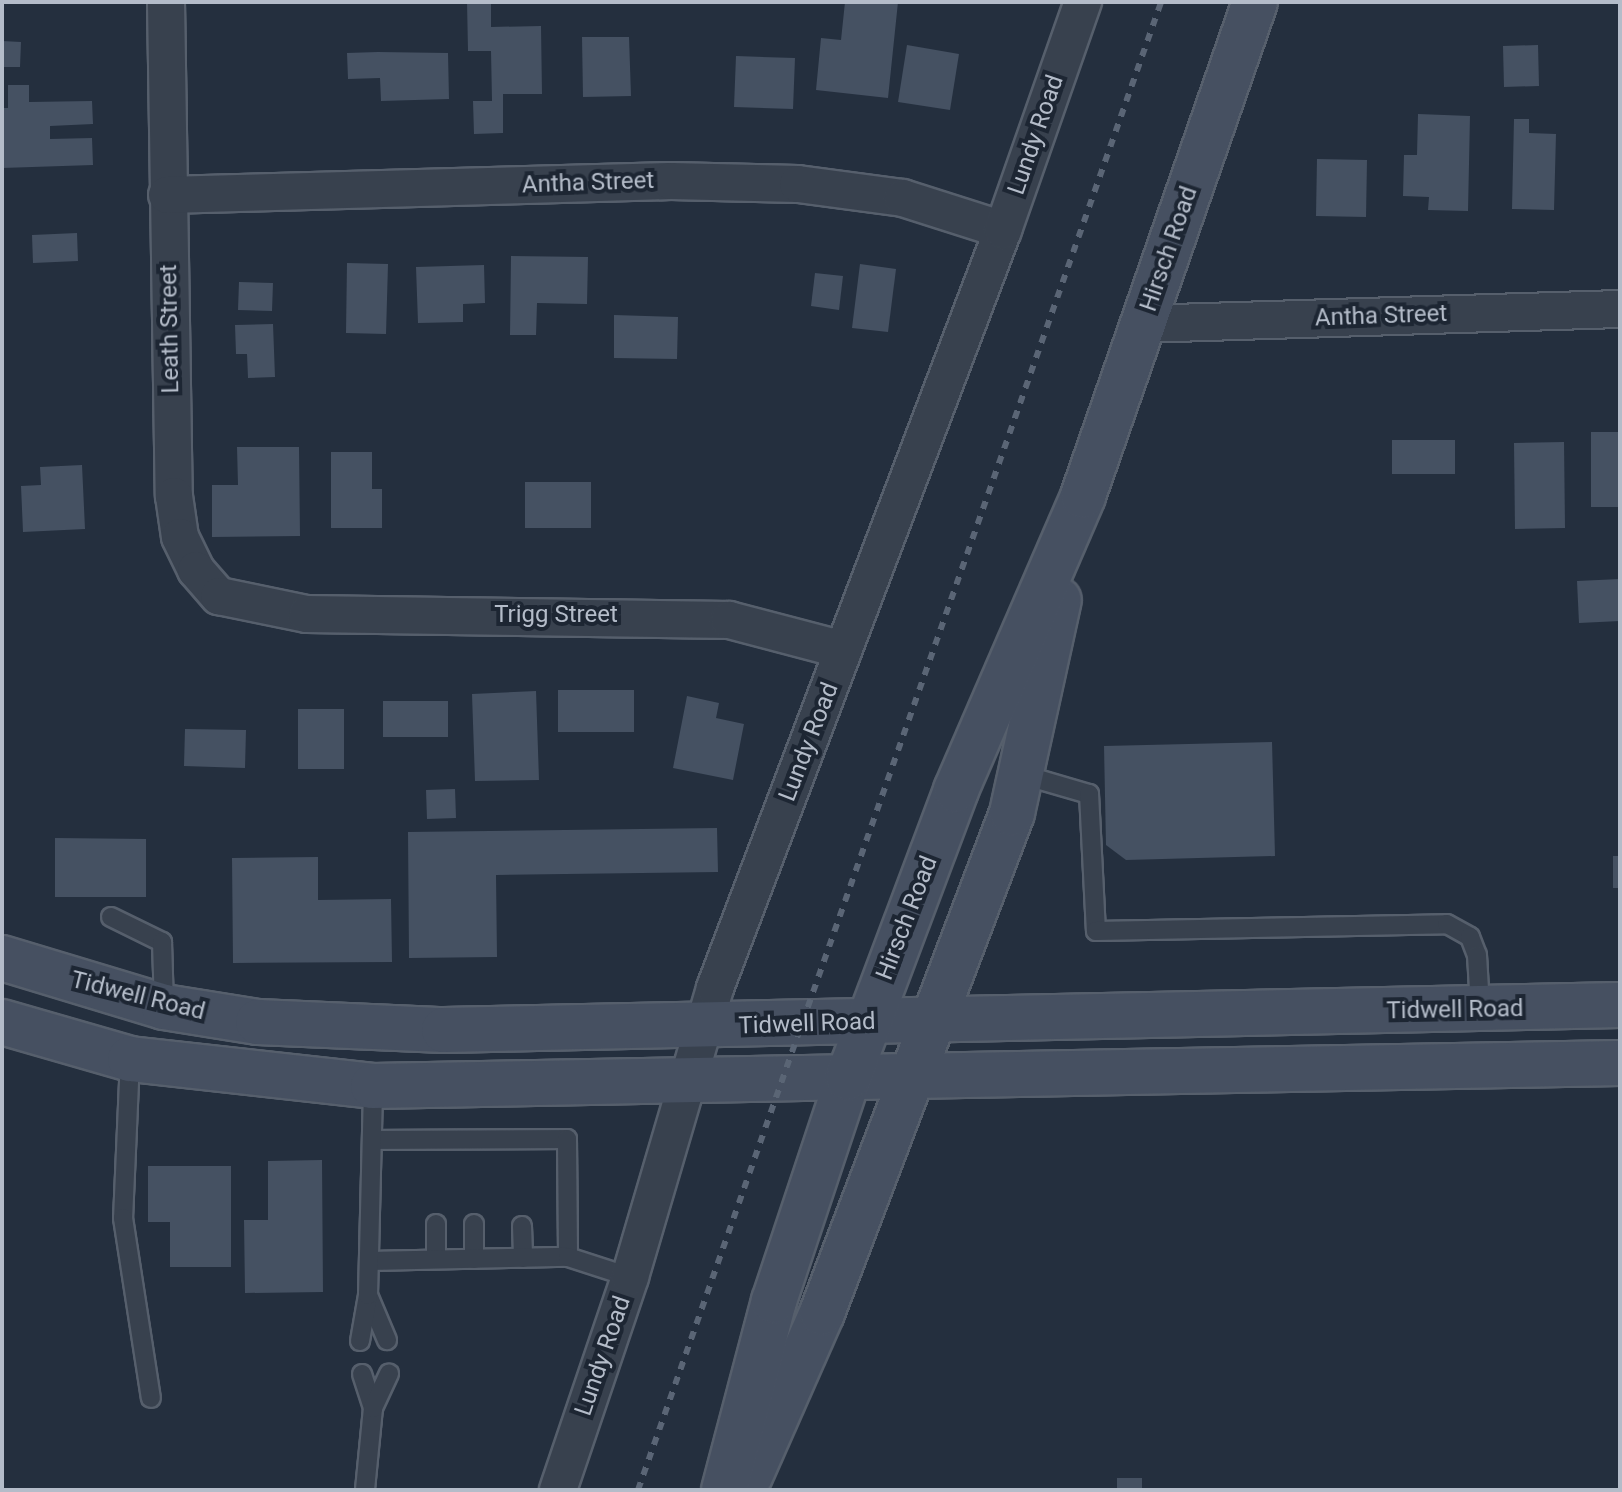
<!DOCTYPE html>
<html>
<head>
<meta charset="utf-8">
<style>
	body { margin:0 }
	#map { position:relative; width:1622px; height:1492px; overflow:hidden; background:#242f3e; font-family:Roboto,sans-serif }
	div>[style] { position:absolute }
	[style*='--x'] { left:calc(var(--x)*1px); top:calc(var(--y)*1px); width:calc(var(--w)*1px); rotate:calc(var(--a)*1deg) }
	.building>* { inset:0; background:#455162 }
	.roads { filter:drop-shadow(2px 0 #565f6c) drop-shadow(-2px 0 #565f6c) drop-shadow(0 2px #565f6c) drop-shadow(0 -2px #565f6c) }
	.lane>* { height:18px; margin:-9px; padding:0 9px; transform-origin:9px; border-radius:9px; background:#38414e }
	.street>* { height:36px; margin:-18px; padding:0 18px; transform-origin:18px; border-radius:18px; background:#38414e }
	.secondary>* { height:44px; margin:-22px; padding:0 22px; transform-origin:22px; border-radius:22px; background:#465061 }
	.rail>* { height:6px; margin-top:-3px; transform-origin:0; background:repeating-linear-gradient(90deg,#5a6575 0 8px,transparent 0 16px) }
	span { translate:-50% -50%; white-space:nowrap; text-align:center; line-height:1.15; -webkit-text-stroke:8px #1d2633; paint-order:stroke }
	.street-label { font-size:24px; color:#b4bcc9 }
	.frame { position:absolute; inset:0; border:4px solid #b4bcc9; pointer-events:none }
</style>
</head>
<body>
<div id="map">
	<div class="building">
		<div style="clip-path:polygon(467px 2px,491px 2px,491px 27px,541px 26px,542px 94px,503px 94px,503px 133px,474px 134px,473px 101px,492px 101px,491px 51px,468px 51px)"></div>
		<div style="clip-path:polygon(845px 2px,898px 2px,888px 98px,816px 90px,821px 38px,841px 40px)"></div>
		<div style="clip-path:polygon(582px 37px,629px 37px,631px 96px,583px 97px)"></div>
		<div style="clip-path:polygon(2px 41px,21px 42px,20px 67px,2px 67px)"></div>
		<div style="clip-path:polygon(907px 45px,959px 54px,950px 110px,898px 102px)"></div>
		<div style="clip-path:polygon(1538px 45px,1539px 86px,1504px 87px,1503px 46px)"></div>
		<div style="clip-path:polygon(378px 52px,448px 53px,449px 99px,381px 101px,380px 78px,348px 79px,347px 53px)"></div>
		<div style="clip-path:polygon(736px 56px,795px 58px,793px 109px,734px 107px)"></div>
		<div style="clip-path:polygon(8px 85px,29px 85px,29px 102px,92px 101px,93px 124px,50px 126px,50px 139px,92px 138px,93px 165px,2px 168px,2px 108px,8px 108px)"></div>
		<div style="clip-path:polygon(1418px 114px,1470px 116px,1468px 211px,1428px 210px,1429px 197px,1403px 196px,1404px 155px,1417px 155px)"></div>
		<div style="clip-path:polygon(1514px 119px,1529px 119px,1529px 133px,1556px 134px,1554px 210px,1512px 209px)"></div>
		<div style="clip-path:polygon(1317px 159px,1367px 160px,1366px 217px,1316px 216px)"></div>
		<div style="clip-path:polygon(77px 233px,78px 261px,33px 263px,32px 235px)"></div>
		<div style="clip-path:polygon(511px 256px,588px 257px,587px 304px,537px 303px,536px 335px,510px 335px)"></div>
		<div style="clip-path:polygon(347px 263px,388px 264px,386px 334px,346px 333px)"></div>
		<div style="clip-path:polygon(860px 264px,896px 269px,888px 332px,852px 328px)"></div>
		<div style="clip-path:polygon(484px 265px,485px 303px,463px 304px,463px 322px,418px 323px,416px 267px)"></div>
		<div style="clip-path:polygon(815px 273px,843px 276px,839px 310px,811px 306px)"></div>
		<div style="clip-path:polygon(239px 282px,273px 283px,272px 311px,238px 310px)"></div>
		<div style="clip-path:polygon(614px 315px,678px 317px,677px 359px,614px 358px)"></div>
		<div style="clip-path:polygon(273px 324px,275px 377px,248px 378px,247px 354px,236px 354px,235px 325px)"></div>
		<div style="clip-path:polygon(1591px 432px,1620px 432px,1620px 507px,1591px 507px)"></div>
		<div style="clip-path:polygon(1392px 440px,1455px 440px,1455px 474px,1392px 474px)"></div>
		<div style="clip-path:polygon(1564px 442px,1565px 528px,1515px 529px,1514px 443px)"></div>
		<div style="clip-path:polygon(237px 447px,299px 447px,300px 536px,212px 537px,212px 485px,238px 485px)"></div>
		<div style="clip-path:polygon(331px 452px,372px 452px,372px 489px,382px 489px,382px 528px,331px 528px)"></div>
		<div style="clip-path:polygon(82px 465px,85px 529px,23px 532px,21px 486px,41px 485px,40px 467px)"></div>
		<div style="clip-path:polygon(525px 482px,591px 482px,591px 528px,525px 528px)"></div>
		<div style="clip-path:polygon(1620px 579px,1620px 621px,1579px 623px,1577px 581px)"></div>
		<div style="clip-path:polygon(558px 690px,634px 690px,634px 732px,558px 732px)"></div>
		<div style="clip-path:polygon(536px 691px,539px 780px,475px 781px,472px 694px)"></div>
		<div style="clip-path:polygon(687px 696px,719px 703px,716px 718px,744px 724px,733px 780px,673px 768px)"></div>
		<div style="clip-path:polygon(383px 701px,448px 701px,448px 737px,383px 737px)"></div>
		<div style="clip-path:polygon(298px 709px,344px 709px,344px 769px,298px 769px)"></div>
		<div style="clip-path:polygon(185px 729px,246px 730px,245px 768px,184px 766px)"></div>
		<div style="clip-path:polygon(1272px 742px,1275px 856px,1126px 860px,1106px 845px,1104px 746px)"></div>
		<div style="clip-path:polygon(455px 789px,456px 818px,427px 819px,426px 790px)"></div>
		<div style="clip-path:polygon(717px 828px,718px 872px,496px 875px,497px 957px,409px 958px,408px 832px)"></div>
		<div style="clip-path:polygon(55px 838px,146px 839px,146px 897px,55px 897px)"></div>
		<div style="clip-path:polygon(1613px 856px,1620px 856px,1620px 888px,1613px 888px)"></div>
		<div style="clip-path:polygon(318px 857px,318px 900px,391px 899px,392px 962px,233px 963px,232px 858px)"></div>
		<div style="clip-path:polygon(322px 1160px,323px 1292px,245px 1293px,244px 1220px,268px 1220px,268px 1161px)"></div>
		<div style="clip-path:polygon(148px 1166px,231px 1166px,231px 1267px,170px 1267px,170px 1222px,148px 1222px)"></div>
		<div style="clip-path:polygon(1117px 1478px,1142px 1478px,1142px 1490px,1117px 1490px)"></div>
	</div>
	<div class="roads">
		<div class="lane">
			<div style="--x:1020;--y:774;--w:72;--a:16.2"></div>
			<div style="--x:1089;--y:794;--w:137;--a:87.1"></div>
			<div style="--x:1096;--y:931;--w:351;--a:-1.1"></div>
			<div style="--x:1447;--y:924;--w:26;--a:29"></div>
			<div style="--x:1470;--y:937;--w:19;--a:69"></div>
			<div style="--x:1477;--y:955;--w:52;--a:86.7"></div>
			<div style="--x:111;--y:917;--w:57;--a:26.1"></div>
			<div style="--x:162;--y:942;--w:65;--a:88.2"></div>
			<div style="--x:130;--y:1059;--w:159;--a:92.5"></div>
			<div style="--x:123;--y:1218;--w:182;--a:81.2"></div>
			<div style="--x:373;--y:1140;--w:194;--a:-0.3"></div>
			<div style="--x:567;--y:1139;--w:118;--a:89.5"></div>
			<div style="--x:436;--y:1224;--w:35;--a:90"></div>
			<div style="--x:474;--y:1224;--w:35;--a:90"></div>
			<div style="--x:522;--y:1226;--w:32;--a:88"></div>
			<div style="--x:369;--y:1261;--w:199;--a:-1.2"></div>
			<div style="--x:568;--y:1257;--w:65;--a:17.9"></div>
			<div style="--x:368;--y:1295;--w:49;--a:67.1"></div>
			<div style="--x:360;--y:1341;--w:47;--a:-80.1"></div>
			<div style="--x:368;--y:1295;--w:209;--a:-88.6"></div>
			<div style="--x:362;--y:1374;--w:36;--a:72"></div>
			<div style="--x:373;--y:1408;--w:82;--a:95.6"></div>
			<div style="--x:373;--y:1408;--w:38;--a:-65"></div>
		</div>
		<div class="street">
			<div style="--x:166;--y:2;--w:494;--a:89.1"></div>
			<div style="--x:174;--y:496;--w:41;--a:81.7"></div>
			<div style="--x:180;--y:537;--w:37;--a:64"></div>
			<div style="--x:196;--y:570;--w:35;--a:49"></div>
			<div style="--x:219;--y:596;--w:90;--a:11.6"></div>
			<div style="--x:307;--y:614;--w:422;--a:0.8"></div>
			<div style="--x:729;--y:620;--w:118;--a:14.7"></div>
			<div style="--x:167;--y:195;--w:504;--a:-1.59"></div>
			<div style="--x:671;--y:181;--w:127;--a:1.4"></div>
			<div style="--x:798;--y:184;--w:106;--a:7.6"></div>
			<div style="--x:903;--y:198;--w:105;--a:17.7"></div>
			<div style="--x:1142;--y:324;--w:478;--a:-1.8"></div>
			<div style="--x:558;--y:1490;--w:225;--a:-71.3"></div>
			<div style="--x:630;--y:1277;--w:301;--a:-73.6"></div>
			<div style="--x:715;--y:988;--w:811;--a:-69.2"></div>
			<div style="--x:1003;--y:230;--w:242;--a:-70.7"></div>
		</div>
		<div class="secondary">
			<div style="--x:2;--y:958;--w:169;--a:16.8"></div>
			<div style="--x:164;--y:1007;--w:95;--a:9.1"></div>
			<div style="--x:258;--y:1022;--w:186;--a:2.5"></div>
			<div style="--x:444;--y:1030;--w:1176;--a:-1.22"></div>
			<div style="--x:2;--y:1022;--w:133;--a:16.1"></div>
			<div style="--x:130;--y:1059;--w:244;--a:6.3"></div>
			<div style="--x:373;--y:1086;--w:1247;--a:-1.06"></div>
			<div style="--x:750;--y:1476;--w:178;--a:-66.2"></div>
			<div style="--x:822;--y:1313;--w:535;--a:-69.19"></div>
			<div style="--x:1012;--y:813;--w:218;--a:-77.6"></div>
			<div style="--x:724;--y:1490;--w:196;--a:-75.2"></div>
			<div style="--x:774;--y:1301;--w:235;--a:-71.6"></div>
			<div style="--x:848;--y:1078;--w:308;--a:-69.4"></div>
			<div style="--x:956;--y:790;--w:320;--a:-66.6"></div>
			<div style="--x:1083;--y:496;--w:523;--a:-70.8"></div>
		</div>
	</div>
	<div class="rail">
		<div style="--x:638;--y:1490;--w:1577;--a:-70.63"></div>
	</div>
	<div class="street-label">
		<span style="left:1036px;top:135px;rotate:-71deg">Lundy Road</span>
		<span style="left:588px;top:183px;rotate:-2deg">Antha Street</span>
		<span style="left:1169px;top:249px;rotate:-71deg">Hirsch Road</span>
		<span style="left:1381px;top:316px;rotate:-2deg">Antha Street</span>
		<span style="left:170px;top:329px;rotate:-91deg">Leath Street</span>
		<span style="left:556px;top:615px">Trigg Street</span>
		<span style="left:809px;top:742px;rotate:-69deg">Lundy Road</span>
		<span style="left:907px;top:918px;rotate:-69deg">Hirsch Road</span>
		<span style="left:138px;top:996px;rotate:14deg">Tidwell Road</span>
		<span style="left:1455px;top:1010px;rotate:-1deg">Tidwell Road</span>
		<span style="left:807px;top:1024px;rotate:-2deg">Tidwell Road</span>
		<span style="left:603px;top:1356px;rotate:-71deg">Lundy Road</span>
	</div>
	<div class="frame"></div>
</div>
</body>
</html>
